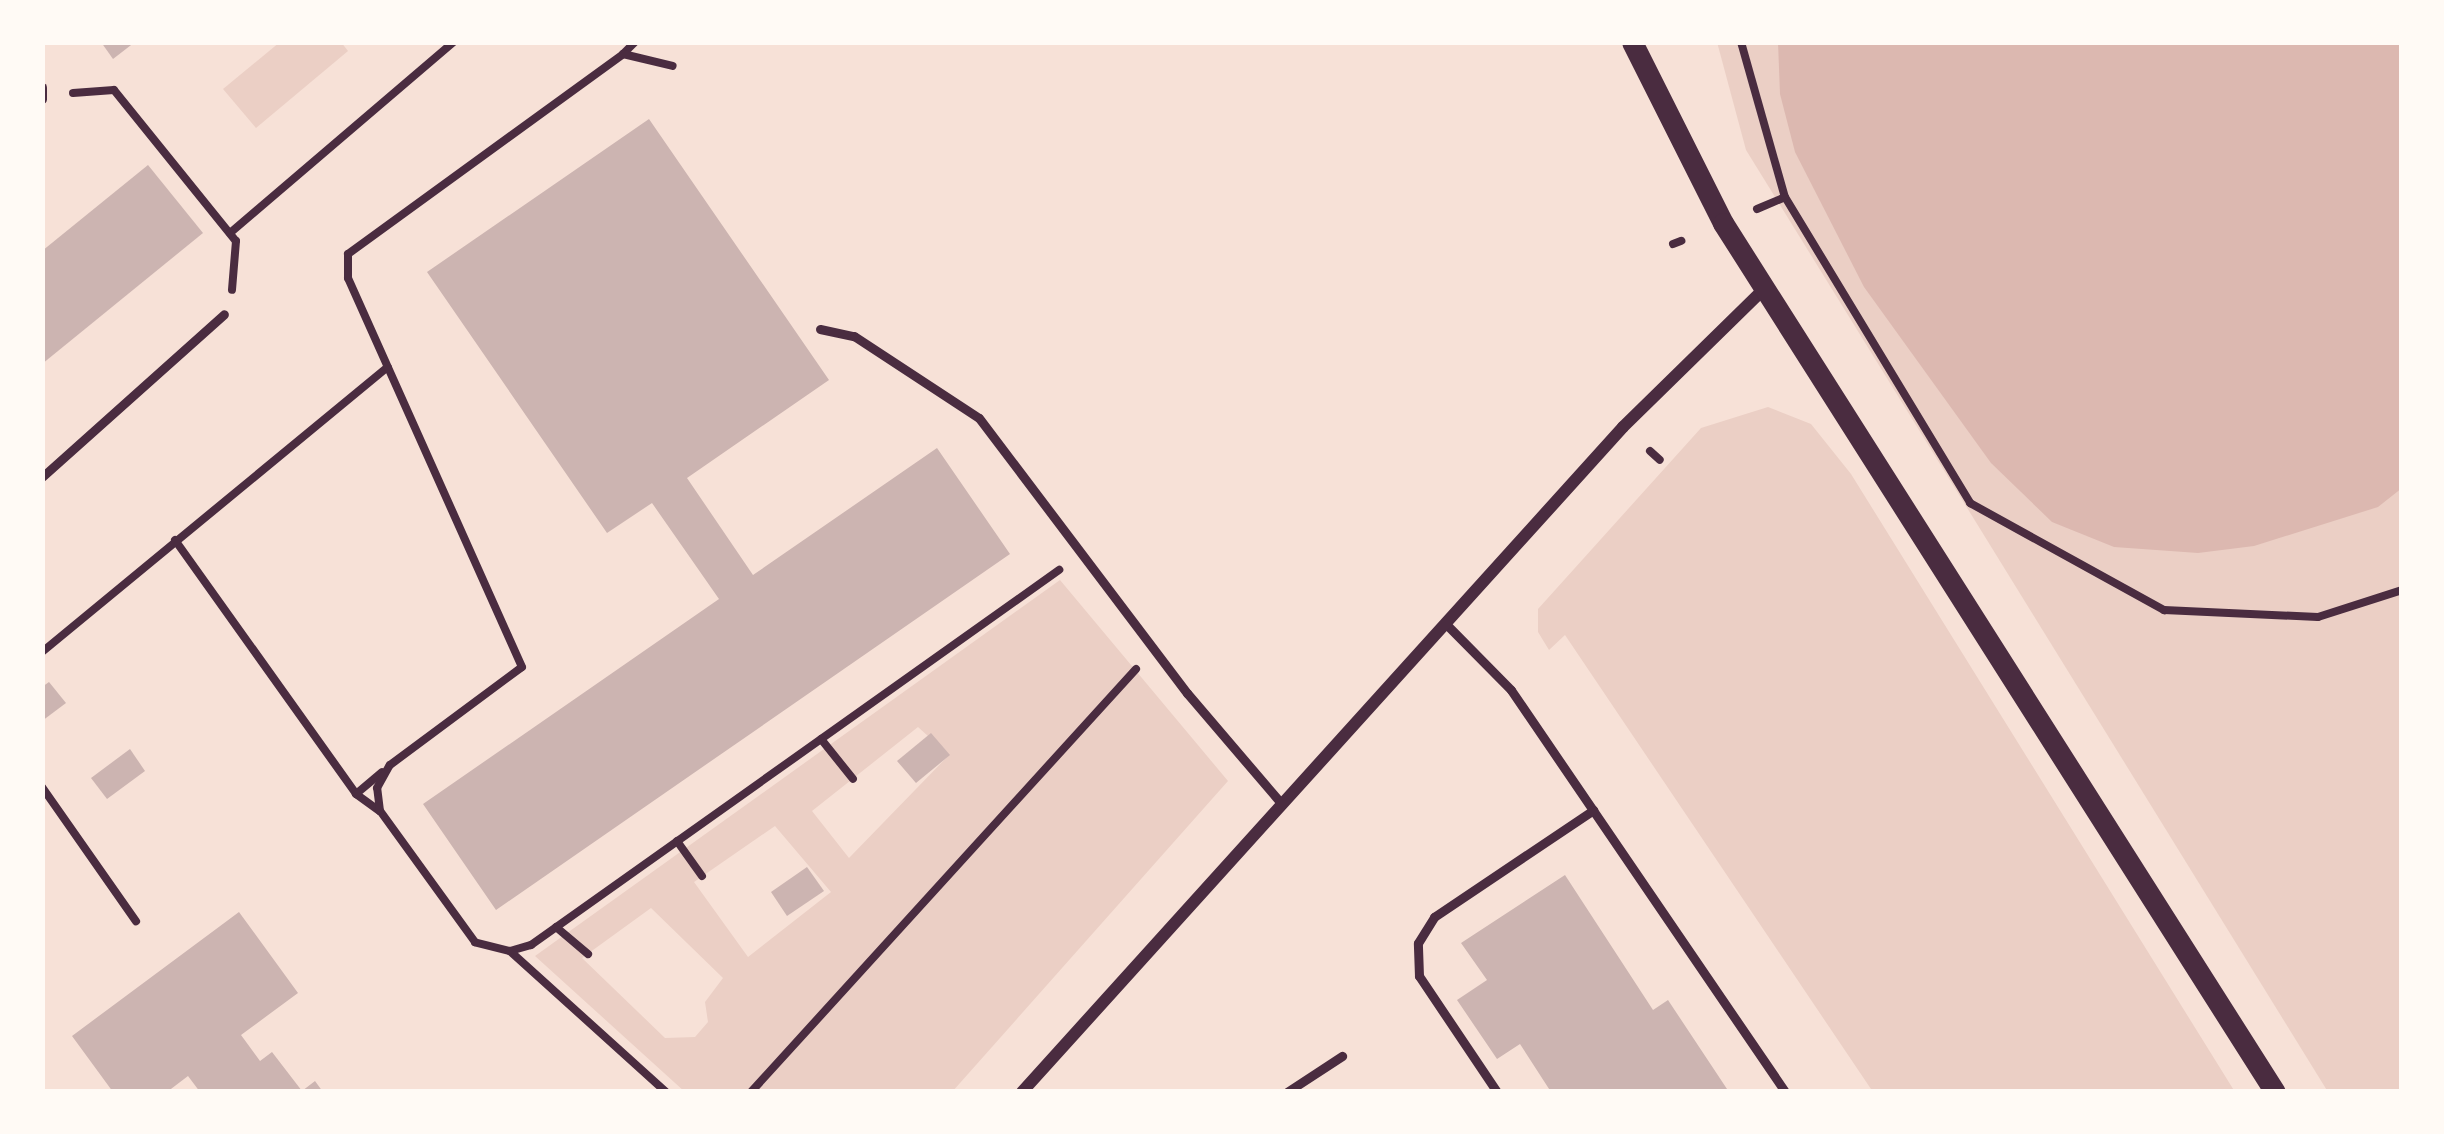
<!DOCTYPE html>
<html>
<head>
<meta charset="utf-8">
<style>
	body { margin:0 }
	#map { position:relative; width:2444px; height:1134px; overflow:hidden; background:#f7e1d7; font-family:"PT Sans",sans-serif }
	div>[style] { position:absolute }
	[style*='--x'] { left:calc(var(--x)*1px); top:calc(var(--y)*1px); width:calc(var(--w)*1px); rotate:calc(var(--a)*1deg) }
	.green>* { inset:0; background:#ebcfc5 }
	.water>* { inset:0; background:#dcb8b0 }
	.building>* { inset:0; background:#ccb4b1 }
	.path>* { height:8px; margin:-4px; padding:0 4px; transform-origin:4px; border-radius:4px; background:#4a2c40 }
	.service>* { height:9px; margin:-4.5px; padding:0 4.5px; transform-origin:4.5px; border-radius:4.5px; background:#4a2c40 }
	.minor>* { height:12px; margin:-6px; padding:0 6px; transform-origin:6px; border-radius:6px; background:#4a2c40 }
	.tertiary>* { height:21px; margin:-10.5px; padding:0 10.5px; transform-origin:10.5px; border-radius:10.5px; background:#4a2c40 }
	span { translate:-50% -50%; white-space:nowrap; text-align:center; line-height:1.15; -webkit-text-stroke:12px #fffaf5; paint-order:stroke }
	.frame { position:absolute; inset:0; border:45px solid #fffaf5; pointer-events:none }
</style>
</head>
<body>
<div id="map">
	<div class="green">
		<div style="clip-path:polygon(280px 42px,341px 42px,348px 51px,256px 128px,223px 89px)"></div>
		<div style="clip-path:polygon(1717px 42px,2402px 42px,2402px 1092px,2328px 1092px,1746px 150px)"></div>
		<div style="clip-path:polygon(1768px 407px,1811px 424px,1851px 474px,2235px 1092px,1873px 1092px,1565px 635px,1549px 650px,1538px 632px,1538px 609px,1701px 428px)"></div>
		<div style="clip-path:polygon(evenodd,1060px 580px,1228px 781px,952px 1092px,685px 1092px,535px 956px,1060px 580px,918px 727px,949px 755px,849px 858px,812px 811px,918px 727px,1060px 580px,775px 826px,831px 892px,748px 957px,694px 882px,775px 826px,1060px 580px,651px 908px,723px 978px,705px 1002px,708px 1022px,695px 1037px,665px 1038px,582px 958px,651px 908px)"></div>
	</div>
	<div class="water">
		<div style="clip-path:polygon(1778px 42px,2402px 42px,2402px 488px,2378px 507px,2254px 546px,2198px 553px,2114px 547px,2052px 522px,1991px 463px,1864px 287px,1795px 152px,1780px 94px)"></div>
	</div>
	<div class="building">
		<div style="clip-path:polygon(101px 42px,135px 42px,113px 59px)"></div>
		<div style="clip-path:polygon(649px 119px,829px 380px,687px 478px,753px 575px,937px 448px,1010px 554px,496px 910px,423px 804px,719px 599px,652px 503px,607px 533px,427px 272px)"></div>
		<div style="clip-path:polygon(148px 165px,203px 233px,42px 364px,42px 251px)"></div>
		<div style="clip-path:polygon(49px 682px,66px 703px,42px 721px,42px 687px)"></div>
		<div style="clip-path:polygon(931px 733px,950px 755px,916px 783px,897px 761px)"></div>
		<div style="clip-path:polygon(130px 749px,145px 771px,107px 799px,91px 778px)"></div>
		<div style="clip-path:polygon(807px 867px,824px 891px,787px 916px,771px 892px)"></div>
		<div style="clip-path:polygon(1565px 875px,1653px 1010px,1668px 1000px,1729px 1092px,1551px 1092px,1520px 1044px,1497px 1059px,1457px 1000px,1487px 980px,1461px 943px)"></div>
		<div style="clip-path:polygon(239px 912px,298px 993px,241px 1035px,260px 1061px,272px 1052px,302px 1091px,315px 1081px,323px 1092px,200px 1092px,188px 1076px,167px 1092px,113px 1092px,72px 1036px)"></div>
	</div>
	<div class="path">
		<div style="--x:1741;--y:42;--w:161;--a:74.2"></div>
		<div style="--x:1785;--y:197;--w:358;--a:58.8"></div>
		<div style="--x:1970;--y:503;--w:222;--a:28.9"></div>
		<div style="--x:2164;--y:610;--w:154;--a:2.6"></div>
		<div style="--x:2318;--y:617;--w:88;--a:-17.8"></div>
		<div style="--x:623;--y:54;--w:17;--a:-45"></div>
		<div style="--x:73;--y:93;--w:41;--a:-4.2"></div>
		<div style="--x:114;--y:90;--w:194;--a:51.1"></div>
		<div style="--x:236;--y:241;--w:49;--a:94.7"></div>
		<div style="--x:1757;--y:209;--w:30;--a:-23"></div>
		<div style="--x:230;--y:233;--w:294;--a:-40.5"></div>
		<div style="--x:1673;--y:244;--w:9;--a:-21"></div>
		<div style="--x:1650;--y:451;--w:13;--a:42"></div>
		<div style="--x:175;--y:540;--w:312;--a:54.5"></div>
		<div style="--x:356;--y:794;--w:29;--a:36"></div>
		<div style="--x:42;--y:652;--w:448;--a:-39.5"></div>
		<div style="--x:821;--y:739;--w:51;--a:51.3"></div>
		<div style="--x:42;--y:787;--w:164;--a:55"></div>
		<div style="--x:356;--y:794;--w:34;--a:-40"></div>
		<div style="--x:677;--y:841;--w:43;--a:54.5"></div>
		<div style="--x:556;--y:927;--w:42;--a:40.2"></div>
		<div style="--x:510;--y:951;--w:36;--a:-166"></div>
		<div style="--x:475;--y:942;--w:162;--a:-125.9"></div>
		<div style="--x:380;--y:811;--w:23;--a:-97"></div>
		<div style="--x:377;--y:788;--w:26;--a:-61"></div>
		<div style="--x:390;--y:765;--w:164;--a:-36.6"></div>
		<div style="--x:522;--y:667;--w:426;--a:-114.1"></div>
		<div style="--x:348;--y:278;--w:24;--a:-90"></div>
		<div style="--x:348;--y:254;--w:340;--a:-36"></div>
		<div style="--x:623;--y:54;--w:51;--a:13.5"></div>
		<div style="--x:666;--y:1092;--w:210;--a:-137.9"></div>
		<div style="--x:510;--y:951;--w:22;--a:-16"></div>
		<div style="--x:531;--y:945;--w:648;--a:-35.38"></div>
		<div style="--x:751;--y:1092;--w:572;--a:-47.69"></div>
	</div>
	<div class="service">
		<div style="--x:42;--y:87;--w:12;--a:90"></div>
		<div style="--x:820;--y:329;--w:35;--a:12"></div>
		<div style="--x:854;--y:336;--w:149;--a:33.3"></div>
		<div style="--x:979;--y:418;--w:345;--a:52.9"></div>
		<div style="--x:1187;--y:693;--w:145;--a:49.5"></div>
		<div style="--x:42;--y:477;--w:244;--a:-41.8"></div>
		<div style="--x:1445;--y:623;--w:94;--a:45.4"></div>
		<div style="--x:1511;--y:690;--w:486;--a:55.7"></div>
		<div style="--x:1287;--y:1092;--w:66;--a:-33.2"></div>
		<div style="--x:1497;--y:1092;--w:140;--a:-123.9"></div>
		<div style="--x:1419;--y:976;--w:33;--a:-92"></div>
		<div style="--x:1418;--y:943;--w:31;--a:-58"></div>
		<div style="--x:1434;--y:917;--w:192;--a:-33.9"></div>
	</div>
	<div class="minor">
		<div style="--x:1022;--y:1092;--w:896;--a:-47.89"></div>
		<div style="--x:1623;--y:427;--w:199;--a:-44.4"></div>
	</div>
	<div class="tertiary">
		<div style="--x:1632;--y:42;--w:203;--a:63.3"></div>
		<div style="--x:1723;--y:223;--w:1029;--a:57.58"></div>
	</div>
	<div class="frame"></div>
</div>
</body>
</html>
